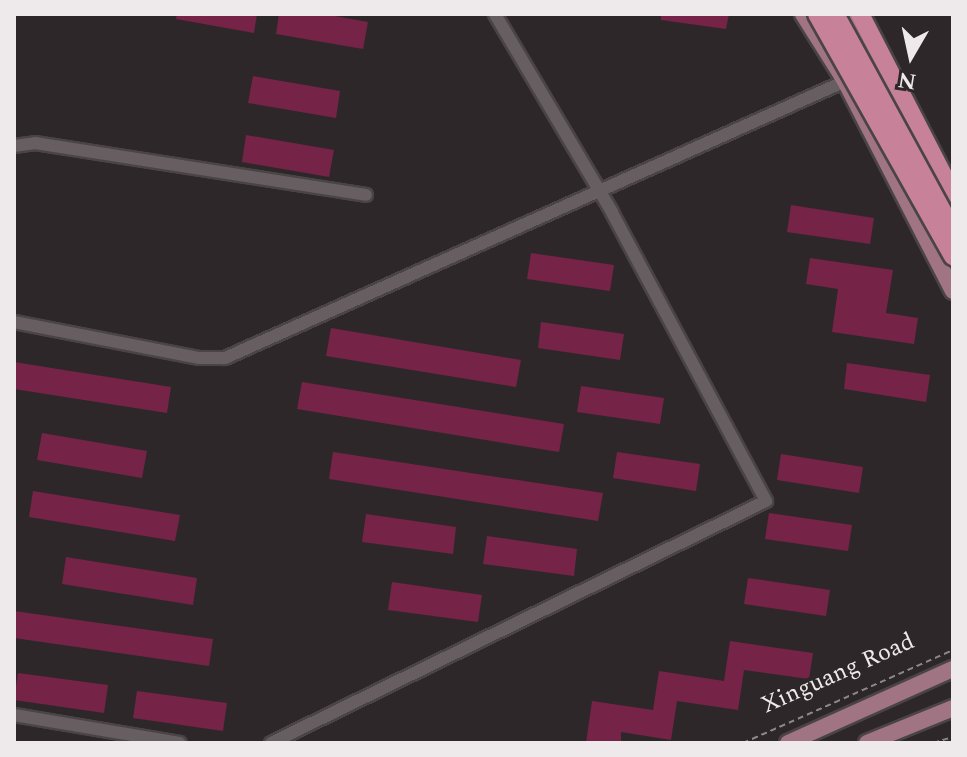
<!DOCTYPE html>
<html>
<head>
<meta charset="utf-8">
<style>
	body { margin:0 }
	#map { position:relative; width:967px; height:757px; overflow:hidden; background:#2e2729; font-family:Spectral,serif }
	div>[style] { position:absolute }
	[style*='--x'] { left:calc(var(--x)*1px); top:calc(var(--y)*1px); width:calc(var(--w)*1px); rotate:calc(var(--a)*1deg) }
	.building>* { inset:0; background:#752347 }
	.path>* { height:2px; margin-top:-1px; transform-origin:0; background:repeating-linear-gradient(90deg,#8c8788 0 6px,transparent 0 10px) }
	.roads { filter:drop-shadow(2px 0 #4a4446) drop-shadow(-2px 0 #4a4446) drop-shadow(0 2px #4a4446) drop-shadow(0 -2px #4a4446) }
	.minor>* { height:12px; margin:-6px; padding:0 6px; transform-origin:6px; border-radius:6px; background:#665e60 }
	.major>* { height:16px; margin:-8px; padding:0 8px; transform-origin:8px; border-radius:8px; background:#a07482 }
	.highway>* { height:18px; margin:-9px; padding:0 9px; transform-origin:9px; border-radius:9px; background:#c78299 }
	.bridges { filter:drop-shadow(2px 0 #4a4446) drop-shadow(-2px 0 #4a4446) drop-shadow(0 2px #4a4446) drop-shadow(0 -2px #4a4446) }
	.highway-bridge>* { height:18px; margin:-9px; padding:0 9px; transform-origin:9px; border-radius:9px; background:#c78299 }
	span { translate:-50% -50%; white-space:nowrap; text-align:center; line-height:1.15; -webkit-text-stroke:8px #2e2729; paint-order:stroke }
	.street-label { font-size:24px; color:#eeeaeb }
	.frame { position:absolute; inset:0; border:16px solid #eeeaeb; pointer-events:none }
	.north { position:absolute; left:871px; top:16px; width:80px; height:80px; -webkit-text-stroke:6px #2e2729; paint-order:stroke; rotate:189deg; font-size:22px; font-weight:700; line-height:32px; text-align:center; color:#eeeaeb }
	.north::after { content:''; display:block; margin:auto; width:28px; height:36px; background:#eeeaeb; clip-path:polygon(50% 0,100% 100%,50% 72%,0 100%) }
</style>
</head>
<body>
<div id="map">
	<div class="building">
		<div style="clip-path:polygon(177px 14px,257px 14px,254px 33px,176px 19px)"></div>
		<div style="clip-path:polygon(279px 14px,324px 14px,368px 22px,363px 49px,276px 34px)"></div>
		<div style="clip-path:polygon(661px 14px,729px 14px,726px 29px,661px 20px)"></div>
		<div style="clip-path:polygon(253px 76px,340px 91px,336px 118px,248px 103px)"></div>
		<div style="clip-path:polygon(246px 135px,334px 150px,329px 177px,242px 162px)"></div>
		<div style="clip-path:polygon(791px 205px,874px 218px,870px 244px,787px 232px)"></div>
		<div style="clip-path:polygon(531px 253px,614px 265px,610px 291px,527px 279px)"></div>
		<div style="clip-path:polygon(810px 258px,893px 270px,886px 313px,918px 318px,914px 344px,832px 332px,838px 289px,806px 284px)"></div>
		<div style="clip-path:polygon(541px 322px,624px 334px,620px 360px,538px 348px)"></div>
		<div style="clip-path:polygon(331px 328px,521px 360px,516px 387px,326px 356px)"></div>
		<div style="clip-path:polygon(14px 362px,171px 387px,167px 413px,14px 389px)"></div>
		<div style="clip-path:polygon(847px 363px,930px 375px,926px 402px,844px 389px)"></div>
		<div style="clip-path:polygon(302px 382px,564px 424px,559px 452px,297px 409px)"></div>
		<div style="clip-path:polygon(581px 386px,664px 398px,660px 424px,577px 412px)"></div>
		<div style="clip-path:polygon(42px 433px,147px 451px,142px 478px,37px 460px)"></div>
		<div style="clip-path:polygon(333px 452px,603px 493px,598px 521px,329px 479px)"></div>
		<div style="clip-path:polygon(617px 452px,700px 464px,696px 491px,613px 478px)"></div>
		<div style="clip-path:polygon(781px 454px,863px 467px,859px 493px,777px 480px)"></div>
		<div style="clip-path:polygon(33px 491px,180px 515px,175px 541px,29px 517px)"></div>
		<div style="clip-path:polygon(769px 513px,852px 525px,848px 551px,765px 539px)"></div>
		<div style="clip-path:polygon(366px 514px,456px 527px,453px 554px,362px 542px)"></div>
		<div style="clip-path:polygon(487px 536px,577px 549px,574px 576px,483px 564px)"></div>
		<div style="clip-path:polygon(66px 557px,197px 578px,193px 605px,62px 584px)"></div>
		<div style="clip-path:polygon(748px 578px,830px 590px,826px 616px,744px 604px)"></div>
		<div style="clip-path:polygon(392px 582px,482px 595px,478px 622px,388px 610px)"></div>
		<div style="clip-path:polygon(14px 611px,213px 639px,209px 666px,14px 638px)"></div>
		<div style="clip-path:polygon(730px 641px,813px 653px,809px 679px,744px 670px,738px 710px,677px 701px,671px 740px,621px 732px,621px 743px,586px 743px,592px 701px,653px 710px,659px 671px,724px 681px)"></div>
		<div style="clip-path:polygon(18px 673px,108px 685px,104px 713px,14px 700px)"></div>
		<div style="clip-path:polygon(137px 691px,227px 703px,223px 731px,133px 718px)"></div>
	</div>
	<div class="path">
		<div style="--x:743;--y:743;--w:230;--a:-23.9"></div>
		<div style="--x:933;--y:743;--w:21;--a:-17"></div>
	</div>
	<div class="roads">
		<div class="minor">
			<div style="--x:14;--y:146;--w:21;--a:-8"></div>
			<div style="--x:35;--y:143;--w:335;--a:8.9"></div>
			<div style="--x:14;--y:322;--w:189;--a:11"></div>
			<div style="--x:200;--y:358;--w:25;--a:0"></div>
			<div style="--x:225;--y:358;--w:687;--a:-24.06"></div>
			<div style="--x:14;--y:715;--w:168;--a:9.6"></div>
			<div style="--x:271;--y:743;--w:551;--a:-26.05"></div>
			<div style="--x:766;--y:501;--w:327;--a:-118.1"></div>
			<div style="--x:612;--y:212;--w:230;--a:-120.6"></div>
		</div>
		<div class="major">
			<div style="--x:803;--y:14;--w:79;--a:57.9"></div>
			<div style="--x:845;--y:81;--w:236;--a:62.8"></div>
			<div style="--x:845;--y:14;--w:125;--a:60.4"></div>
			<div style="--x:788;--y:743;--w:181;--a:-24.2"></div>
			<div style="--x:867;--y:743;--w:93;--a:-22.1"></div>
		</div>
		<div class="highway">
			<div style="--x:860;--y:14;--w:203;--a:62.7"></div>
		</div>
	</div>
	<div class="bridges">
		<div class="highway-bridge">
			<div style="--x:817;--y:14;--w:278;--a:60.7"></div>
			<div style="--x:835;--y:14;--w:246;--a:61.4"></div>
		</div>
	</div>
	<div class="street-label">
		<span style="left:838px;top:674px;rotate:-24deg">Xinguang Road</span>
	</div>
	<div class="frame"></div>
	<div class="north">N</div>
</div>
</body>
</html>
